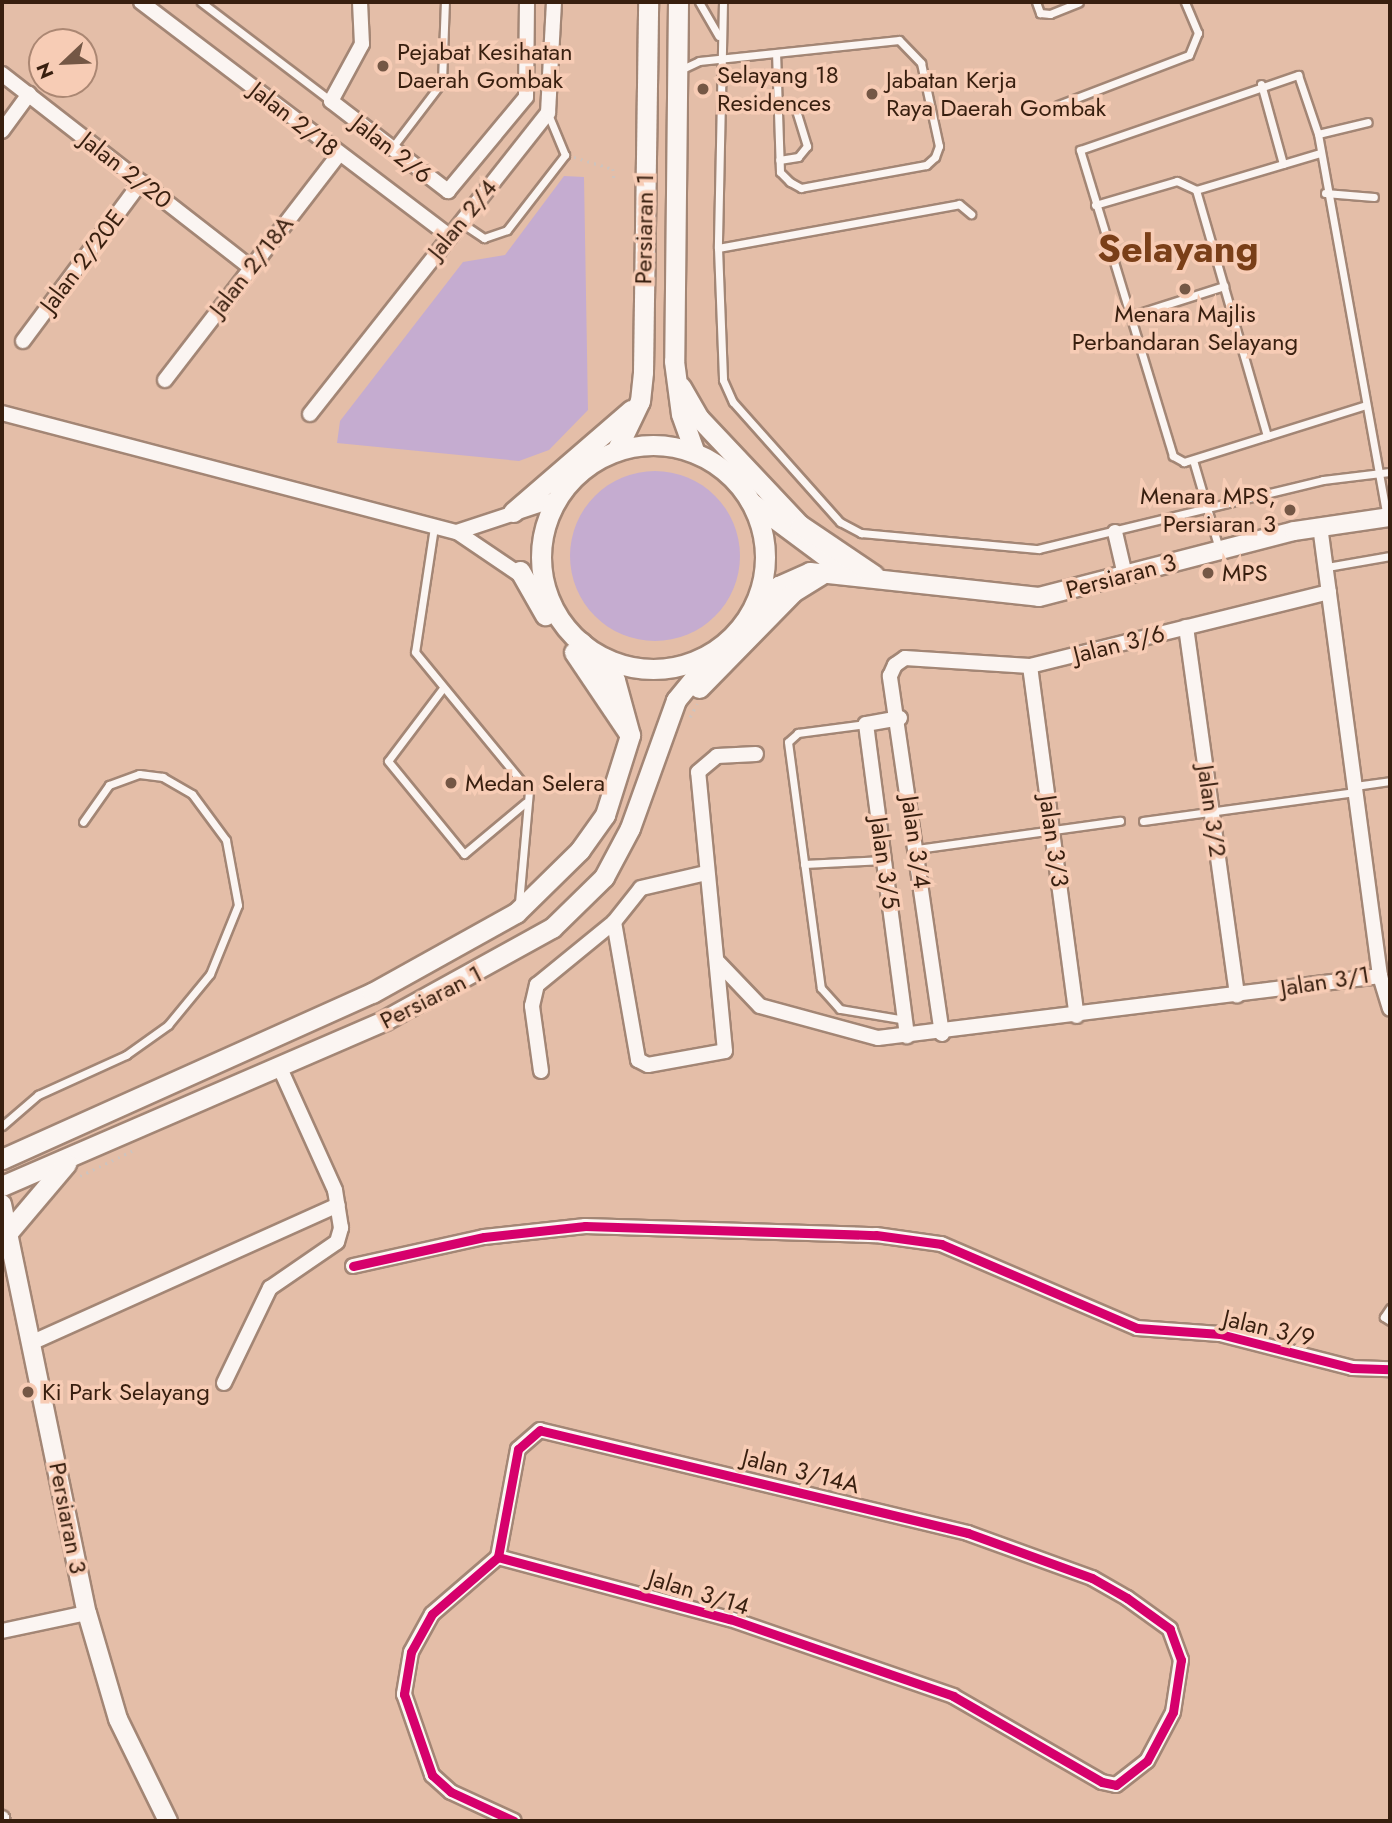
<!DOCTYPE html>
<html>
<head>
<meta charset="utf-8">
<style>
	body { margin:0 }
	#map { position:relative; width:1392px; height:1823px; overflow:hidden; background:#e4bea8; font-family:Jost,sans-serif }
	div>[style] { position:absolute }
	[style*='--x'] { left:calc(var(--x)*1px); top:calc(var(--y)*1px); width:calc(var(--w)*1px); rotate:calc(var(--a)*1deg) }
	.green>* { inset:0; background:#c5acd0 }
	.round { border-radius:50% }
	.path>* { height:2.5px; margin-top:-1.25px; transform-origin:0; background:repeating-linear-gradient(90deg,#cfc3bc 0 2px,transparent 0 7px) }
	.roads { filter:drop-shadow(2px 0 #a38675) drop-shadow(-2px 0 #a38675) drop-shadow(0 2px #a38675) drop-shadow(0 -2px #a38675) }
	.service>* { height:7px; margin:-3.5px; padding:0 3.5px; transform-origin:3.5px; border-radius:3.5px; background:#fbf5f2 }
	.minor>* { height:14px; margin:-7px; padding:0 7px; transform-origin:7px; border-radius:7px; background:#fbf5f2 }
	.tertiary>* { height:18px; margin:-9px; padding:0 9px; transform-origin:9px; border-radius:9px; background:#fbf5f2 }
	.secondary>* { height:19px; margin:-9.5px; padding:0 9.5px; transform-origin:9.5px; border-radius:9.5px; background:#fbf5f2 }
	.secondary>.ring { margin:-9.5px; padding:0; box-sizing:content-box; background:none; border:19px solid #fbf5f2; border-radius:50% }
	.cycleway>* { height:9px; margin:-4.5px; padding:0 4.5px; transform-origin:4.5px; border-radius:4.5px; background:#d6006c }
	.dots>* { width:19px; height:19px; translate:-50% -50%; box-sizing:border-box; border:4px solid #f7ccb5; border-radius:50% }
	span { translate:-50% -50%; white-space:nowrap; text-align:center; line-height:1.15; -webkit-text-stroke:7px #f7ccb5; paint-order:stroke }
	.poi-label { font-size:24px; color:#381f0f }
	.left { translate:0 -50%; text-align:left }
	.right { translate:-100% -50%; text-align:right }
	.street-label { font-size:24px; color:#381f0f }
	.town-label { font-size:38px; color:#7a3f18; font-weight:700 }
	.frame { position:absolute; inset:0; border:4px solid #381f0f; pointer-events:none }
	.north { position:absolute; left:28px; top:28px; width:70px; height:70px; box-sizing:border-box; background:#f7ccb5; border:2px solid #ab8773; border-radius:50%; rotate:247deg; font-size:19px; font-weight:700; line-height:28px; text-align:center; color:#381f0f }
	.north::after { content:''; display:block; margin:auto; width:24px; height:32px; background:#745745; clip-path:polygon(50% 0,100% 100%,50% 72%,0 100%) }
</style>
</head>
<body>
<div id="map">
	<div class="green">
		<div style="clip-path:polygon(564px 176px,584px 177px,588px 410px,549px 450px,519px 461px,337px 443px,340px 421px,463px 262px,505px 255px)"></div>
		<div class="round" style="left:570px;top:471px;width:170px;height:170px"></div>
	</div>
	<div class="path">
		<div style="--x:574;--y:157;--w:41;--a:17.1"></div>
		<div style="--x:613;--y:169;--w:9;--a:84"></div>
		<div style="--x:690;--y:717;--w:15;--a:-62"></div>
		<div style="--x:80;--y:1176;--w:60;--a:-25.7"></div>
	</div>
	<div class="roads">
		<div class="service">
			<div style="--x:201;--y:2;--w:163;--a:37.3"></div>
			<div style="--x:699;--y:2;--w:39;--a:60"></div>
			<div style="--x:723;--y:2;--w:246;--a:91.2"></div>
			<div style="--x:718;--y:248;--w:132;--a:87.8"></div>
			<div style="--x:723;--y:380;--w:24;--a:66"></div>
			<div style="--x:733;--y:402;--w:161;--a:48.3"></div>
			<div style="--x:840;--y:522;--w:24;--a:28"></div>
			<div style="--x:861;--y:533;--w:178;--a:5.2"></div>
			<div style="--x:1038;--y:549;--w:293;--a:-13.6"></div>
			<div style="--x:1323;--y:480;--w:67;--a:-6.8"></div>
			<div style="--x:1036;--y:2;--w:12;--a:70"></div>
			<div style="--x:1040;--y:13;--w:10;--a:6"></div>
			<div style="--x:1050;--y:14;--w:31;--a:-22"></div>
			<div style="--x:680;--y:70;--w:21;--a:-25"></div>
			<div style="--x:699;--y:61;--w:201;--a:-6"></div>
			<div style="--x:899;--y:40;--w:32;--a:46"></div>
			<div style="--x:921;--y:63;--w:85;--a:77.8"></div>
			<div style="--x:939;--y:146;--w:12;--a:110"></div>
			<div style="--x:935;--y:157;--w:12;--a:138"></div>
			<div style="--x:926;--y:165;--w:127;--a:169.6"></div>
			<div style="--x:801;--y:188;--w:13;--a:-151"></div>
			<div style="--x:790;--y:182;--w:14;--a:-135"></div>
			<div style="--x:780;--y:172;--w:118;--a:-91.9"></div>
			<div style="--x:1261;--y:84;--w:83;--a:74.6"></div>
			<div style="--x:1058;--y:105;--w:140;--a:-20.9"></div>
			<div style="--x:1189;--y:55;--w:24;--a:-68"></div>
			<div style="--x:1198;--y:33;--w:34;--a:-113"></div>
			<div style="--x:777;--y:107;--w:18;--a:0"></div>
			<div style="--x:795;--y:107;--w:41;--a:72.9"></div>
			<div style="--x:807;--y:146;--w:14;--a:129"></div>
			<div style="--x:798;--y:157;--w:19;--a:171"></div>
			<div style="--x:1318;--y:134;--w:51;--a:-13.5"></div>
			<div style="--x:391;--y:149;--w:84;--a:-52.7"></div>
			<div style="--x:442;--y:82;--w:80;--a:-87.9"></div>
			<div style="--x:1196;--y:190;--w:129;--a:-16.6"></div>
			<div style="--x:1325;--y:193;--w:49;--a:4.7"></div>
			<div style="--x:1095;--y:205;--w:85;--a:-16.3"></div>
			<div style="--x:1177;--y:181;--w:21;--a:25"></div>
			<div style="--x:1196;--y:190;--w:256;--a:73.9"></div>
			<div style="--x:460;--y:222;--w:29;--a:34"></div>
			<div style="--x:484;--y:238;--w:24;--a:-19"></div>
			<div style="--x:507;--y:230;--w:95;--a:-52.3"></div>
			<div style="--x:565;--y:155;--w:44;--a:-112.5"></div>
			<div style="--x:718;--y:248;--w:245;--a:-10.3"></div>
			<div style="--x:959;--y:204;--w:16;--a:40"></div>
			<div style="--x:1130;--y:316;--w:99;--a:-17.7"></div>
			<div style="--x:1366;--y:405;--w:191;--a:162.6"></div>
			<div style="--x:1184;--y:462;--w:13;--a:-151"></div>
			<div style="--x:1173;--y:456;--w:320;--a:-106.9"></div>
			<div style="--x:1080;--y:150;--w:231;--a:-19"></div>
			<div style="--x:1298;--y:75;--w:62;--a:71.3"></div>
			<div style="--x:1318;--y:134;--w:389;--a:79.8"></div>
			<div style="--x:1193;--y:460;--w:93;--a:73.7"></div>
			<div style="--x:434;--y:527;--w:126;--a:98.6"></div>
			<div style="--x:415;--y:652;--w:180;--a:50.6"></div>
			<div style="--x:529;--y:791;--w:111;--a:95.1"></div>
			<div style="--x:1327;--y:567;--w:64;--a:-9.9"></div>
			<div style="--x:443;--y:688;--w:91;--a:127"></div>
			<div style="--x:388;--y:761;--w:120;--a:50.7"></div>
			<div style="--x:464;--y:854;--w:80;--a:-39.9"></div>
			<div style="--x:866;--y:724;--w:69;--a:172.5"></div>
			<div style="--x:798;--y:733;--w:13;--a:138"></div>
			<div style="--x:788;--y:742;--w:248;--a:82.4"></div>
			<div style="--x:821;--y:988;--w:28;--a:48"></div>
			<div style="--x:840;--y:1009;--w:67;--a:9.5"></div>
			<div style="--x:1355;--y:786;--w:35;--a:-8"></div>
			<div style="--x:1143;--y:821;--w:214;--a:-7.8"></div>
			<div style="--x:917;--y:849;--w:205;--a:-7.9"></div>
			<div style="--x:804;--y:864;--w:80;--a:-2.9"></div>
			<div style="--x:2;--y:1126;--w:48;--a:-40.7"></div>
			<div style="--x:38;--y:1095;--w:97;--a:-24.4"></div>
			<div style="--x:126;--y:1055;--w:52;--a:-35.5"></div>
			<div style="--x:168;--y:1025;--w:66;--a:-50.5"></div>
			<div style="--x:210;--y:974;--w:74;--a:-67.9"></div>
			<div style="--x:238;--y:905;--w:66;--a:-100.5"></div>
			<div style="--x:226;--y:840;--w:57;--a:-126.5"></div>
			<div style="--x:192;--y:794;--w:34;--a:-150"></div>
			<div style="--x:163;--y:777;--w:24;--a:-173"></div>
			<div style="--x:139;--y:774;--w:32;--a:160"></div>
			<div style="--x:109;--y:785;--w:45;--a:125.1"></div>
			<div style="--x:1390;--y:1308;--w:11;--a:124"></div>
			<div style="--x:1384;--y:1317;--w:7;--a:34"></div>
		</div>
		<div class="minor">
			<div style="--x:141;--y:2;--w:385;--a:37.2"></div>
			<div style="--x:360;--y:2;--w:42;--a:87.3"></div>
			<div style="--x:362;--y:44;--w:65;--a:118.5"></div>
			<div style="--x:331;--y:101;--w:148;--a:37.6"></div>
			<div style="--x:448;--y:191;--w:122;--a:-50.3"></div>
			<div style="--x:526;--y:97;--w:95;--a:-89.4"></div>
			<div style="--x:2;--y:74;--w:314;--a:37.9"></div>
			<div style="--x:2;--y:131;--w:46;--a:-53.9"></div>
			<div style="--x:23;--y:341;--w:198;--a:-53.4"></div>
			<div style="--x:165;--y:380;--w:285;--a:-52.4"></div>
			<div style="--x:2;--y:413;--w:470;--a:14.7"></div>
			<div style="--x:457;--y:532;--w:109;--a:34.1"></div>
			<div style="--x:310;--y:414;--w:384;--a:-51.7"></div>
			<div style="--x:548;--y:113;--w:111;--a:-86.9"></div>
			<div style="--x:1320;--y:526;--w:454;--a:82.4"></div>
			<div style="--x:1380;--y:976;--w:34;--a:73"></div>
			<div style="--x:457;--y:532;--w:105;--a:-18.3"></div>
			<div style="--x:1115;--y:532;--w:44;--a:76.9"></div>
			<div style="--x:1186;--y:627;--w:372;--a:82.1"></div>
			<div style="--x:1030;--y:666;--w:353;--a:82.4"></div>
			<div style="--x:900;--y:718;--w:35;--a:170"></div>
			<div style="--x:866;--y:724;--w:315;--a:82.5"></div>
			<div style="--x:614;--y:922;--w:140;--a:80.1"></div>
			<div style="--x:638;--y:1060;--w:11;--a:27"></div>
			<div style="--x:648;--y:1065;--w:78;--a:-10.3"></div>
			<div style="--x:725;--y:1051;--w:280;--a:-95.5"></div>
			<div style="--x:698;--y:772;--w:25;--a:-40"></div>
			<div style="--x:717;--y:756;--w:39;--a:-3"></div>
			<div style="--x:717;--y:961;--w:62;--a:46.3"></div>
			<div style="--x:760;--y:1006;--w:122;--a:15.2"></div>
			<div style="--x:878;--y:1038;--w:506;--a:-7.04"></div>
			<div style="--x:942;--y:1034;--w:362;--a:-98.3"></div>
			<div style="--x:890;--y:676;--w:12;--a:-66"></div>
			<div style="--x:895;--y:665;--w:12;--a:-35"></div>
			<div style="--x:905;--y:658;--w:125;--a:3.7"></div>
			<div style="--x:1030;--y:666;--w:308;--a:-13.9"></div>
			<div style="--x:541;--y:1071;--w:66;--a:-97.9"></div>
			<div style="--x:532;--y:1006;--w:22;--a:-77"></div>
			<div style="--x:537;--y:985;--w:99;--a:-39.3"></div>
			<div style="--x:614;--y:922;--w:43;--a:-51.5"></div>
			<div style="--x:641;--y:888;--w:67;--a:-13"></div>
			<div style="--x:353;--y:1266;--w:134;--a:-12.5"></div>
			<div style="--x:484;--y:1237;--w:102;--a:-6.2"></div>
			<div style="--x:585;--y:1226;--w:291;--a:1.8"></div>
			<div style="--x:876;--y:1235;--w:66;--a:7.9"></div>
			<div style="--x:941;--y:1244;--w:213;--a:23.2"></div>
			<div style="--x:1137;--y:1328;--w:83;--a:4.1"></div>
			<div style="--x:1220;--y:1334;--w:136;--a:14.4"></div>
			<div style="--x:1352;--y:1368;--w:38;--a:2"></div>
			<div style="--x:33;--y:1342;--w:334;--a:-24.2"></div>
			<div style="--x:224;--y:1383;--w:106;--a:-64.2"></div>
			<div style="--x:270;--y:1288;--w:81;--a:-34.5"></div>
			<div style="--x:337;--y:1242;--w:15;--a:-74"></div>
			<div style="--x:341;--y:1228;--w:38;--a:-99"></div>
			<div style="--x:335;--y:1190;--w:134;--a:-114.3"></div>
			<div style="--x:498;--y:1557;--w:240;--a:15"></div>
			<div style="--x:730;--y:1619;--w:236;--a:19"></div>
			<div style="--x:953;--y:1696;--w:172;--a:30"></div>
			<div style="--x:1102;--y:1782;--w:14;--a:12"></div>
			<div style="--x:1116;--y:1785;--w:39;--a:-38"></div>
			<div style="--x:1147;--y:1761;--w:55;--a:-62"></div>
			<div style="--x:1173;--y:1712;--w:53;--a:-81.3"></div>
			<div style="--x:1181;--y:1660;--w:33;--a:-110"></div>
			<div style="--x:1170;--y:1629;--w:53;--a:-144.2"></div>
			<div style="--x:1127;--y:1598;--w:40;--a:-150.3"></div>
			<div style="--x:1092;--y:1578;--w:132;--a:-160.1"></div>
			<div style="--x:968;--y:1533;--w:440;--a:-166.5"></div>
			<div style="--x:540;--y:1430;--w:29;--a:139"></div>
			<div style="--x:518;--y:1449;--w:110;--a:100.5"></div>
			<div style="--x:498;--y:1557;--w:87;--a:139.2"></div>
			<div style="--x:432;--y:1614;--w:43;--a:118.9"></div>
			<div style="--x:411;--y:1652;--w:43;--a:99.5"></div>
			<div style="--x:404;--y:1694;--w:86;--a:70.9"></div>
			<div style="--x:432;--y:1775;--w:25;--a:42"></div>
			<div style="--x:451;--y:1792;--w:69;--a:24.7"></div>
			<div style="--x:2;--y:1631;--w:87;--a:-12"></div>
			<div style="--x:2;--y:1818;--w:3;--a:72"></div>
		</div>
		<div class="tertiary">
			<div style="--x:750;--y:501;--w:116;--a:36.6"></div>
			<div style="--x:752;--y:611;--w:37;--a:-43"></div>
			<div style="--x:779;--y:586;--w:34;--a:-24"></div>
			<div style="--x:810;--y:572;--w:230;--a:6.2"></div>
			<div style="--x:1039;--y:597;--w:263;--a:-14.5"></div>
			<div style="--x:1294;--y:531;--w:97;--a:-8.3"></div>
			<div style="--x:2;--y:1204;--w:418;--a:78.3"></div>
			<div style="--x:87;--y:1613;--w:110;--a:73.7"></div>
			<div style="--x:118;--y:1719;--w:114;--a:63.9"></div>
		</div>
		<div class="secondary">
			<div style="--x:678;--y:2;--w:359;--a:90.6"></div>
			<div style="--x:674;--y:361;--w:53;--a:82.5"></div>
			<div style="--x:681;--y:414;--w:41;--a:70.3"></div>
			<div style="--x:681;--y:387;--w:36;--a:60"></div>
			<div style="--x:699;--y:418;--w:147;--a:46.7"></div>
			<div style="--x:800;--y:525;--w:89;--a:34"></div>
			<div class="ring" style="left:541px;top:445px;width:205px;height:205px"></div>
			<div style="--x:616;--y:451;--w:55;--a:-64.4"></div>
			<div style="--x:640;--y:401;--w:29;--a:-84"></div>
			<div style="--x:643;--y:372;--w:370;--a:-89.2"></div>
			<div style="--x:513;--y:512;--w:156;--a:-40.8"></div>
			<div style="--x:520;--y:571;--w:51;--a:60.4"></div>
			<div style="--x:574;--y:652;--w:99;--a:56.1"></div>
			<div style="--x:699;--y:688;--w:134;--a:-45.6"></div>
			<div style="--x:793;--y:592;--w:39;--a:-32"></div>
			<div style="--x:2;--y:1159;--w:406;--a:-24.2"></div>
			<div style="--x:372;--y:993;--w:165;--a:-29.1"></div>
			<div style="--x:516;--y:913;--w:90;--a:-44.5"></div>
			<div style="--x:580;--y:850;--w:43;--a:-54.5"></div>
			<div style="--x:605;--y:815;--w:84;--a:-72.6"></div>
			<div style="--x:630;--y:735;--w:57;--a:-105.3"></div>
			<div style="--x:615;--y:680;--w:51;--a:-131.8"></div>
			<div style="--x:2;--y:1186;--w:417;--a:-23.4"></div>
			<div style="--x:385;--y:1020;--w:191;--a:-28.9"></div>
			<div style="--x:552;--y:928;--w:73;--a:-44.4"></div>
			<div style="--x:604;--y:877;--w:55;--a:-62"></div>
			<div style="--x:630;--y:828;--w:136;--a:-70.2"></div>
			<div style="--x:676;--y:700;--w:65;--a:-50.6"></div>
			<div style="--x:10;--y:1230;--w:87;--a:-49.7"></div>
		</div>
	</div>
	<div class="cycleway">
		<div style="--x:353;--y:1266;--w:134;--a:-12.5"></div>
		<div style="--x:484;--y:1237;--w:102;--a:-6.2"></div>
		<div style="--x:585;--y:1226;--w:291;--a:1.8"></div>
		<div style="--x:876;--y:1235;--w:66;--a:7.9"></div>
		<div style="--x:941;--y:1244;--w:213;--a:23.2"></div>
		<div style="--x:1137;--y:1328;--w:83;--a:4.1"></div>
		<div style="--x:1220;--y:1334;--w:136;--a:14.4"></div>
		<div style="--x:1352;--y:1368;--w:38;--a:2"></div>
		<div style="--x:498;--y:1557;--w:240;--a:15"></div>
		<div style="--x:730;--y:1619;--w:236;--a:19"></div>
		<div style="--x:953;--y:1696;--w:172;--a:30"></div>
		<div style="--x:1102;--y:1782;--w:14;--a:12"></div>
		<div style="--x:1116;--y:1785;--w:39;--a:-38"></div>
		<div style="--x:1147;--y:1761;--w:55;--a:-62"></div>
		<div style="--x:1173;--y:1712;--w:53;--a:-81.3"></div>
		<div style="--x:1181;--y:1660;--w:33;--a:-110"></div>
		<div style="--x:1170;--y:1629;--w:53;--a:-144.2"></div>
		<div style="--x:1127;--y:1598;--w:40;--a:-150.3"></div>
		<div style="--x:1092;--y:1578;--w:132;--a:-160.1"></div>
		<div style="--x:968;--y:1533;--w:440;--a:-166.5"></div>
		<div style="--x:540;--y:1430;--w:29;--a:139"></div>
		<div style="--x:518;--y:1449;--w:110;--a:100.5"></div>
		<div style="--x:498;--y:1557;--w:87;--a:139.2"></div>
		<div style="--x:432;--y:1614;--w:43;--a:118.9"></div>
		<div style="--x:411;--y:1652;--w:43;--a:99.5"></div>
		<div style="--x:404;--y:1694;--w:86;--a:70.9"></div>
		<div style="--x:432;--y:1775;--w:25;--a:42"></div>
		<div style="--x:451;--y:1792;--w:69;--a:24.7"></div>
	</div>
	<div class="dots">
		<div style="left:383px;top:66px;background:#745745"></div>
		<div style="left:703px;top:89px;background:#745745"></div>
		<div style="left:872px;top:94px;background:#745745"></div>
		<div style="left:1185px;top:289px;background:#745745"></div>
		<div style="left:1290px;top:510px;background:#745745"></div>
		<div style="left:1208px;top:573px;background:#745745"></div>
		<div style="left:451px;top:783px;background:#745745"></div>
		<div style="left:28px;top:1392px;background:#745745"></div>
	</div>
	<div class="poi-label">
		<span class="left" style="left:397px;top:66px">Pejabat Kesihatan<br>Daerah Gombak</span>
		<span class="left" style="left:717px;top:89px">Selayang 18<br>Residences</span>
		<span class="left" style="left:886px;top:94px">Jabatan Kerja<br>Raya Daerah Gombak</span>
		<span style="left:1185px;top:328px">Menara Majlis<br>Perbandaran Selayang</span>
		<span class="right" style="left:1276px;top:510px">Menara MPS,<br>Persiaran 3</span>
		<span class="left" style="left:1222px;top:573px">MPS</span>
		<span class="left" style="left:465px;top:783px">Medan Selera</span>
		<span class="left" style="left:42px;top:1392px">Ki Park Selayang</span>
	</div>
	<div class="street-label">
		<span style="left:294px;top:119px;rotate:38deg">Jalan 2/18</span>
		<span style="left:392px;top:149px;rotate:38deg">Jalan 2/6</span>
		<span style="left:126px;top:170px;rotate:38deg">Jalan 2/20</span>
		<span style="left:462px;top:219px;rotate:-51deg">Jalan 2/4</span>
		<span style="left:644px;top:229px;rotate:-89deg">Persiaran 1</span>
		<span style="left:82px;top:261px;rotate:-53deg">Jalan 2/20E</span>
		<span style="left:251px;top:266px;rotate:-52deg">Jalan 2/18A</span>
		<span style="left:1121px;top:576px;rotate:-15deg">Persiaran 3</span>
		<span style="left:1119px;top:644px;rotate:-14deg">Jalan 3/6</span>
		<span style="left:1212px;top:811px;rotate:82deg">Jalan 3/2</span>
		<span style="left:1054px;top:841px;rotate:82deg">Jalan 3/3</span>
		<span style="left:916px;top:842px;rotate:82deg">Jalan 3/4</span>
		<span style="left:885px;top:863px;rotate:82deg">Jalan 3/5</span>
		<span style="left:1325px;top:981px;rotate:-9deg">Jalan 3/1</span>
		<span style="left:431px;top:997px;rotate:-27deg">Persiaran 1</span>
		<span style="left:1269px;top:1328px;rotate:13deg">Jalan 3/9</span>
		<span style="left:801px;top:1471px;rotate:14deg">Jalan 3/14A</span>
		<span style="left:68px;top:1518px;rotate:79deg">Persiaran 3</span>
		<span style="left:699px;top:1592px;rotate:17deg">Jalan 3/14</span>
	</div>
	<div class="town-label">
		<span style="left:1178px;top:249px">Selayang</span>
	</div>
	<div class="frame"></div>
	<div class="north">N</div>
</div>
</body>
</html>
